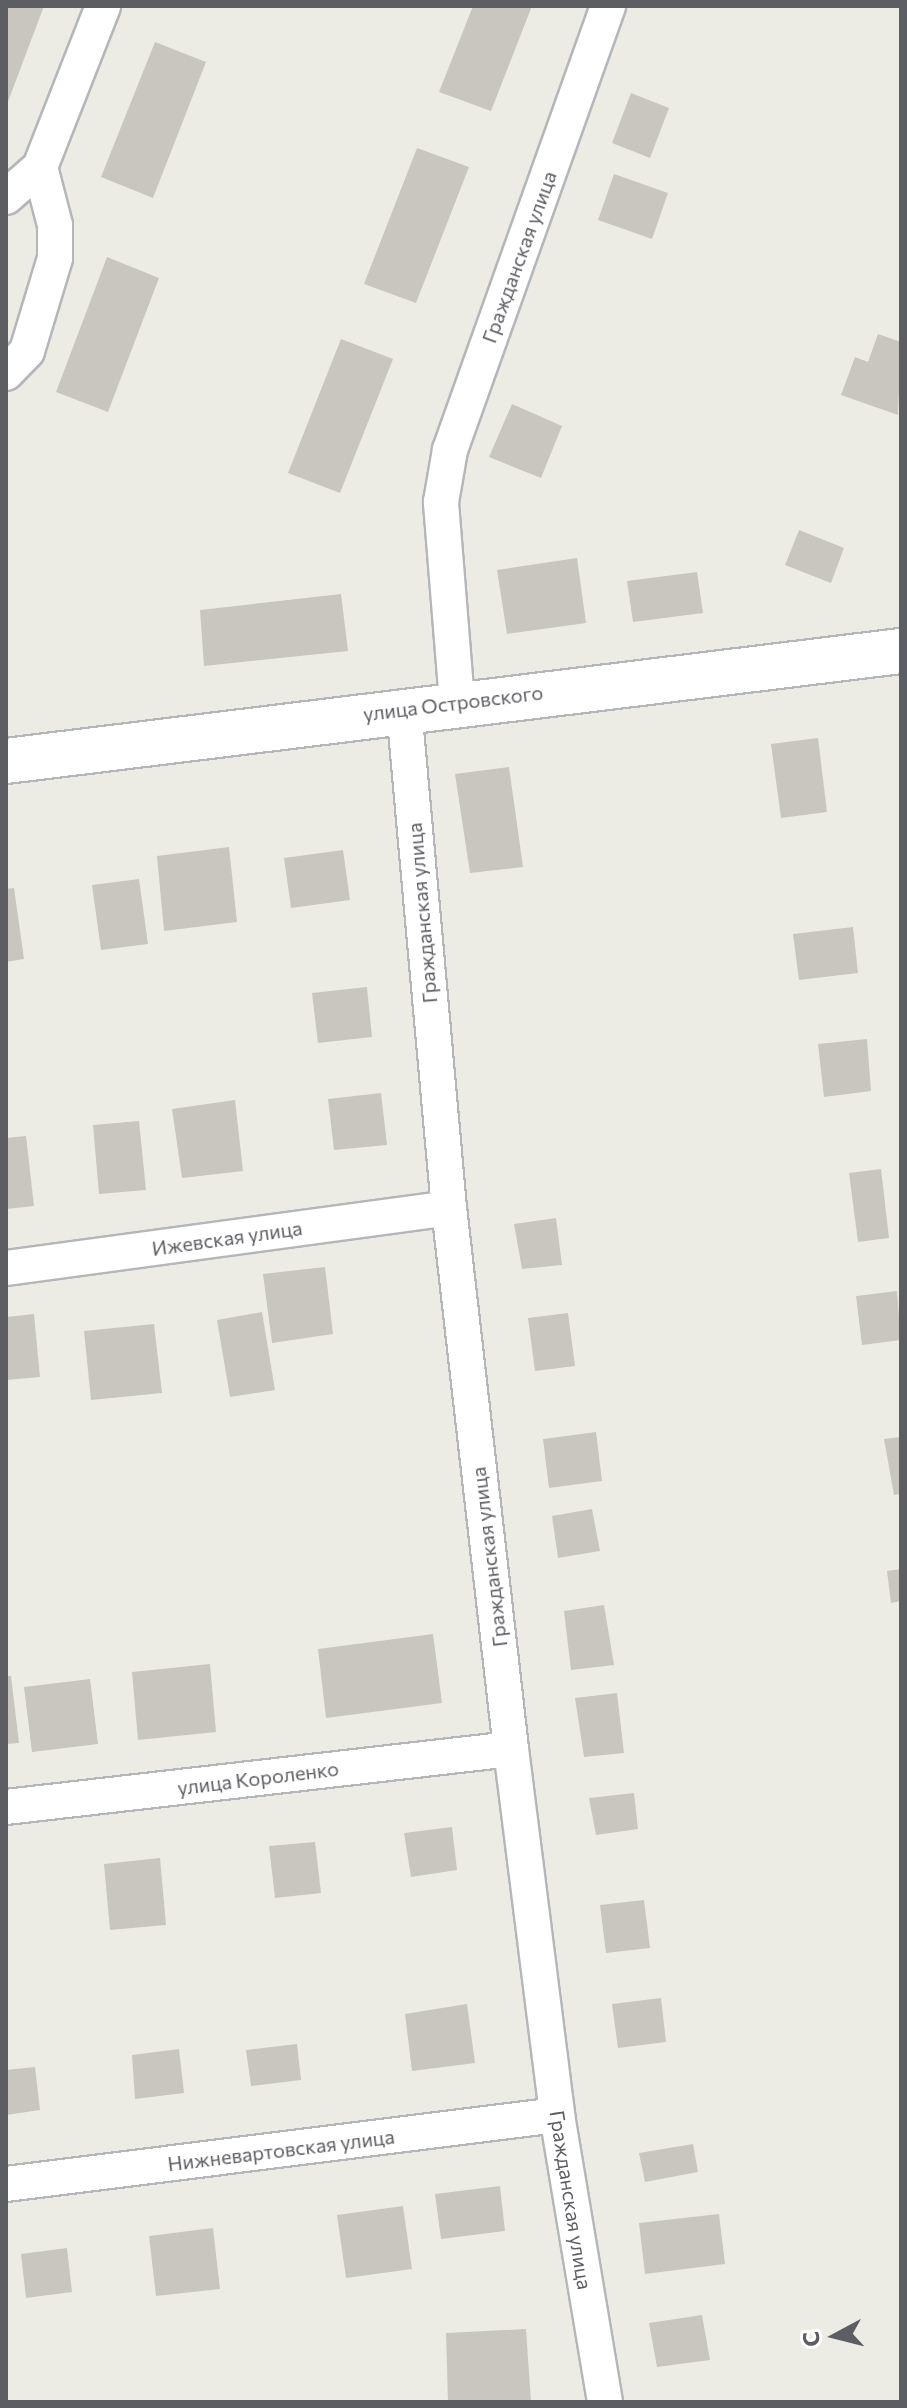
<!DOCTYPE html>
<html>
<head>
<meta charset="utf-8">
<style>
	body { margin:0 }
	#map { position:relative; width:907px; height:2408px; overflow:hidden; background:#edece4; font-family:Commissioner,sans-serif }
	div>[style] { position:absolute }
	[style*='--x'] { left:calc(var(--x)*1px); top:calc(var(--y)*1px); width:calc(var(--w)*1px); rotate:calc(var(--a)*1deg) }
	.building>* { inset:0; background:#c9c6c0 }
	.roads { filter:drop-shadow(2px 0 #b4b6ba) drop-shadow(-2px 0 #b4b6ba) drop-shadow(0 2px #b4b6ba) drop-shadow(0 -2px #b4b6ba) }
	.minor>* { height:34px; margin:-17px; padding:0 17px; transform-origin:17px; border-radius:17px; background:#fff }
	.tertiary>* { height:44px; margin:-22px; padding:0 22px; transform-origin:22px; border-radius:22px; background:#fff }
	span { translate:-50% -50%; white-space:nowrap; text-align:center; line-height:1.15; -webkit-text-stroke:6px #fff; paint-order:stroke }
	.street-label { font-size:20px; color:#5c5e63 }
	.frame { position:absolute; inset:0; border:8px solid #5c5e63; pointer-events:none }
	.north { position:absolute; left:795px; top:2296px; width:80px; height:80px; -webkit-text-stroke:6px #fff; paint-order:stroke; rotate:263deg; font-size:22px; font-weight:700; line-height:32px; text-align:center; color:#5c5e63 }
	.north::after { content:''; display:block; margin:auto; width:28px; height:36px; background:#5c5e63; clip-path:polygon(50% 0,100% 100%,50% 72%,0 100%) }
</style>
</head>
<body>
<div id="map">
	<div class="building">
		<div style="clip-path:polygon(6px 6px,44px 6px,6px 107px)"></div>
		<div style="clip-path:polygon(473px 6px,532px 6px,491px 111px,439px 92px)"></div>
		<div style="clip-path:polygon(155px 42px,206px 62px,153px 198px,101px 177px)"></div>
		<div style="clip-path:polygon(631px 93px,669px 108px,650px 158px,612px 143px)"></div>
		<div style="clip-path:polygon(417px 148px,469px 167px,416px 303px,364px 284px)"></div>
		<div style="clip-path:polygon(614px 174px,668px 193px,652px 239px,598px 220px)"></div>
		<div style="clip-path:polygon(107px 257px,159px 278px,108px 412px,56px 392px)"></div>
		<div style="clip-path:polygon(878px 334px,901px 342px,898px 415px,841px 395px,855px 357px,868px 362px)"></div>
		<div style="clip-path:polygon(341px 339px,393px 359px,340px 493px,288px 473px)"></div>
		<div style="clip-path:polygon(512px 404px,562px 426px,541px 478px,489px 457px)"></div>
		<div style="clip-path:polygon(799px 530px,844px 548px,831px 583px,785px 565px)"></div>
		<div style="clip-path:polygon(577px 558px,586px 623px,507px 634px,497px 570px)"></div>
		<div style="clip-path:polygon(697px 572px,703px 613px,633px 622px,627px 581px)"></div>
		<div style="clip-path:polygon(341px 594px,348px 651px,204px 666px,200px 610px)"></div>
		<div style="clip-path:polygon(818px 738px,827px 812px,781px 818px,771px 744px)"></div>
		<div style="clip-path:polygon(509px 767px,523px 867px,470px 873px,455px 774px)"></div>
		<div style="clip-path:polygon(229px 847px,237px 922px,164px 931px,157px 856px)"></div>
		<div style="clip-path:polygon(343px 850px,350px 900px,291px 908px,284px 858px)"></div>
		<div style="clip-path:polygon(139px 879px,148px 944px,101px 950px,92px 885px)"></div>
		<div style="clip-path:polygon(14px 888px,24px 959px,6px 962px,6px 889px)"></div>
		<div style="clip-path:polygon(853px 927px,858px 973px,799px 980px,793px 934px)"></div>
		<div style="clip-path:polygon(367px 987px,372px 1037px,318px 1043px,312px 993px)"></div>
		<div style="clip-path:polygon(867px 1039px,871px 1091px,824px 1097px,818px 1044px)"></div>
		<div style="clip-path:polygon(381px 1093px,387px 1145px,334px 1150px,328px 1099px)"></div>
		<div style="clip-path:polygon(235px 1100px,243px 1171px,182px 1178px,172px 1109px)"></div>
		<div style="clip-path:polygon(139px 1121px,146px 1190px,99px 1194px,93px 1125px)"></div>
		<div style="clip-path:polygon(26px 1136px,34px 1206px,6px 1209px,6px 1138px)"></div>
		<div style="clip-path:polygon(881px 1169px,889px 1238px,858px 1242px,849px 1173px)"></div>
		<div style="clip-path:polygon(556px 1218px,562px 1265px,522px 1269px,514px 1224px)"></div>
		<div style="clip-path:polygon(325px 1267px,333px 1334px,272px 1343px,263px 1274px)"></div>
		<div style="clip-path:polygon(897px 1291px,901px 1340px,862px 1345px,856px 1296px)"></div>
		<div style="clip-path:polygon(262px 1312px,275px 1390px,230px 1397px,217px 1320px)"></div>
		<div style="clip-path:polygon(568px 1313px,575px 1366px,535px 1371px,528px 1318px)"></div>
		<div style="clip-path:polygon(34px 1314px,40px 1377px,6px 1380px,6px 1317px)"></div>
		<div style="clip-path:polygon(154px 1324px,162px 1393px,91px 1400px,84px 1331px)"></div>
		<div style="clip-path:polygon(596px 1432px,602px 1481px,549px 1488px,543px 1439px)"></div>
		<div style="clip-path:polygon(901px 1437px,901px 1494px,894px 1495px,884px 1439px)"></div>
		<div style="clip-path:polygon(592px 1509px,600px 1551px,558px 1558px,552px 1516px)"></div>
		<div style="clip-path:polygon(901px 1569px,901px 1601px,891px 1603px,887px 1571px)"></div>
		<div style="clip-path:polygon(604px 1605px,614px 1665px,571px 1670px,564px 1611px)"></div>
		<div style="clip-path:polygon(433px 1634px,442px 1703px,326px 1718px,318px 1649px)"></div>
		<div style="clip-path:polygon(210px 1664px,216px 1732px,138px 1740px,132px 1672px)"></div>
		<div style="clip-path:polygon(6px 1676px,11px 1676px,19px 1743px,6px 1744px)"></div>
		<div style="clip-path:polygon(90px 1679px,98px 1744px,32px 1752px,24px 1687px)"></div>
		<div style="clip-path:polygon(617px 1693px,624px 1753px,584px 1757px,575px 1698px)"></div>
		<div style="clip-path:polygon(634px 1793px,638px 1829px,596px 1835px,589px 1798px)"></div>
		<div style="clip-path:polygon(452px 1827px,457px 1870px,411px 1877px,404px 1833px)"></div>
		<div style="clip-path:polygon(315px 1842px,321px 1893px,275px 1898px,269px 1846px)"></div>
		<div style="clip-path:polygon(160px 1858px,166px 1925px,110px 1930px,104px 1864px)"></div>
		<div style="clip-path:polygon(644px 1900px,650px 1948px,606px 1953px,600px 1905px)"></div>
		<div style="clip-path:polygon(661px 1998px,666px 2042px,618px 2048px,612px 2004px)"></div>
		<div style="clip-path:polygon(467px 2004px,475px 2063px,412px 2071px,405px 2014px)"></div>
		<div style="clip-path:polygon(297px 2044px,301px 2080px,251px 2086px,246px 2050px)"></div>
		<div style="clip-path:polygon(179px 2049px,184px 2093px,135px 2099px,132px 2055px)"></div>
		<div style="clip-path:polygon(35px 2067px,40px 2110px,6px 2115px,6px 2070px)"></div>
		<div style="clip-path:polygon(693px 2144px,698px 2172px,645px 2182px,639px 2153px)"></div>
		<div style="clip-path:polygon(500px 2186px,505px 2231px,441px 2239px,435px 2194px)"></div>
		<div style="clip-path:polygon(403px 2206px,412px 2269px,346px 2278px,337px 2215px)"></div>
		<div style="clip-path:polygon(719px 2214px,725px 2264px,645px 2274px,639px 2223px)"></div>
		<div style="clip-path:polygon(213px 2228px,220px 2289px,156px 2296px,149px 2236px)"></div>
		<div style="clip-path:polygon(67px 2248px,72px 2292px,26px 2298px,21px 2254px)"></div>
		<div style="clip-path:polygon(702px 2315px,710px 2360px,657px 2367px,649px 2323px)"></div>
		<div style="clip-path:polygon(526px 2329px,531px 2402px,448px 2402px,446px 2333px)"></div>
	</div>
	<div class="roads">
		<div class="minor">
			<div style="--x:6;--y:197;--w:45;--a:-41.4"></div>
			<div style="--x:40;--y:167;--w:173;--a:-68.6"></div>
			<div style="--x:6;--y:373;--w:30;--a:-46"></div>
			<div style="--x:27;--y:351;--w:97;--a:-73.2"></div>
			<div style="--x:55;--y:258;--w:33;--a:-90"></div>
			<div style="--x:55;--y:225;--w:60;--a:-104.5"></div>
			<div style="--x:457;--y:702;--w:201;--a:-94.6"></div>
			<div style="--x:441;--y:502;--w:53;--a:-80.2"></div>
			<div style="--x:450;--y:450;--w:471;--a:-70.4"></div>
			<div style="--x:404;--y:708;--w:502;--a:84.86"></div>
			<div style="--x:449;--y:1208;--w:545;--a:83.46"></div>
			<div style="--x:511;--y:1749;--w:369;--a:82.8"></div>
			<div style="--x:557;--y:2115;--w:291;--a:80.5"></div>
			<div style="--x:6;--y:1268;--w:447;--a:-7.7"></div>
			<div style="--x:6;--y:1807;--w:508;--a:-6.55"></div>
			<div style="--x:6;--y:2184;--w:555;--a:-7.14"></div>
		</div>
		<div class="tertiary">
			<div style="--x:6;--y:761;--w:902;--a:-7.01"></div>
		</div>
	</div>
	<div class="street-label">
		<span style="left:519px;top:257px;rotate:-70deg">Гражданская улица</span>
		<span style="left:453px;top:703px;rotate:-7deg">улица Островского</span>
		<span style="left:422px;top:913px;rotate:-95deg">Гражданская улица</span>
		<span style="left:227px;top:1238px;rotate:-8deg">Ижевская улица</span>
		<span style="left:489px;top:1557px;rotate:-97deg">Гражданская улица</span>
		<span style="left:258px;top:1778px;rotate:-7deg">улица Короленко</span>
		<span style="left:281px;top:2150px;rotate:-7deg">Нижневартовская улица</span>
		<span style="left:571px;top:2200px;rotate:81deg">Гражданская улица</span>
	</div>
	<div class="frame"></div>
	<div class="north">С</div>
</div>
</body>
</html>
